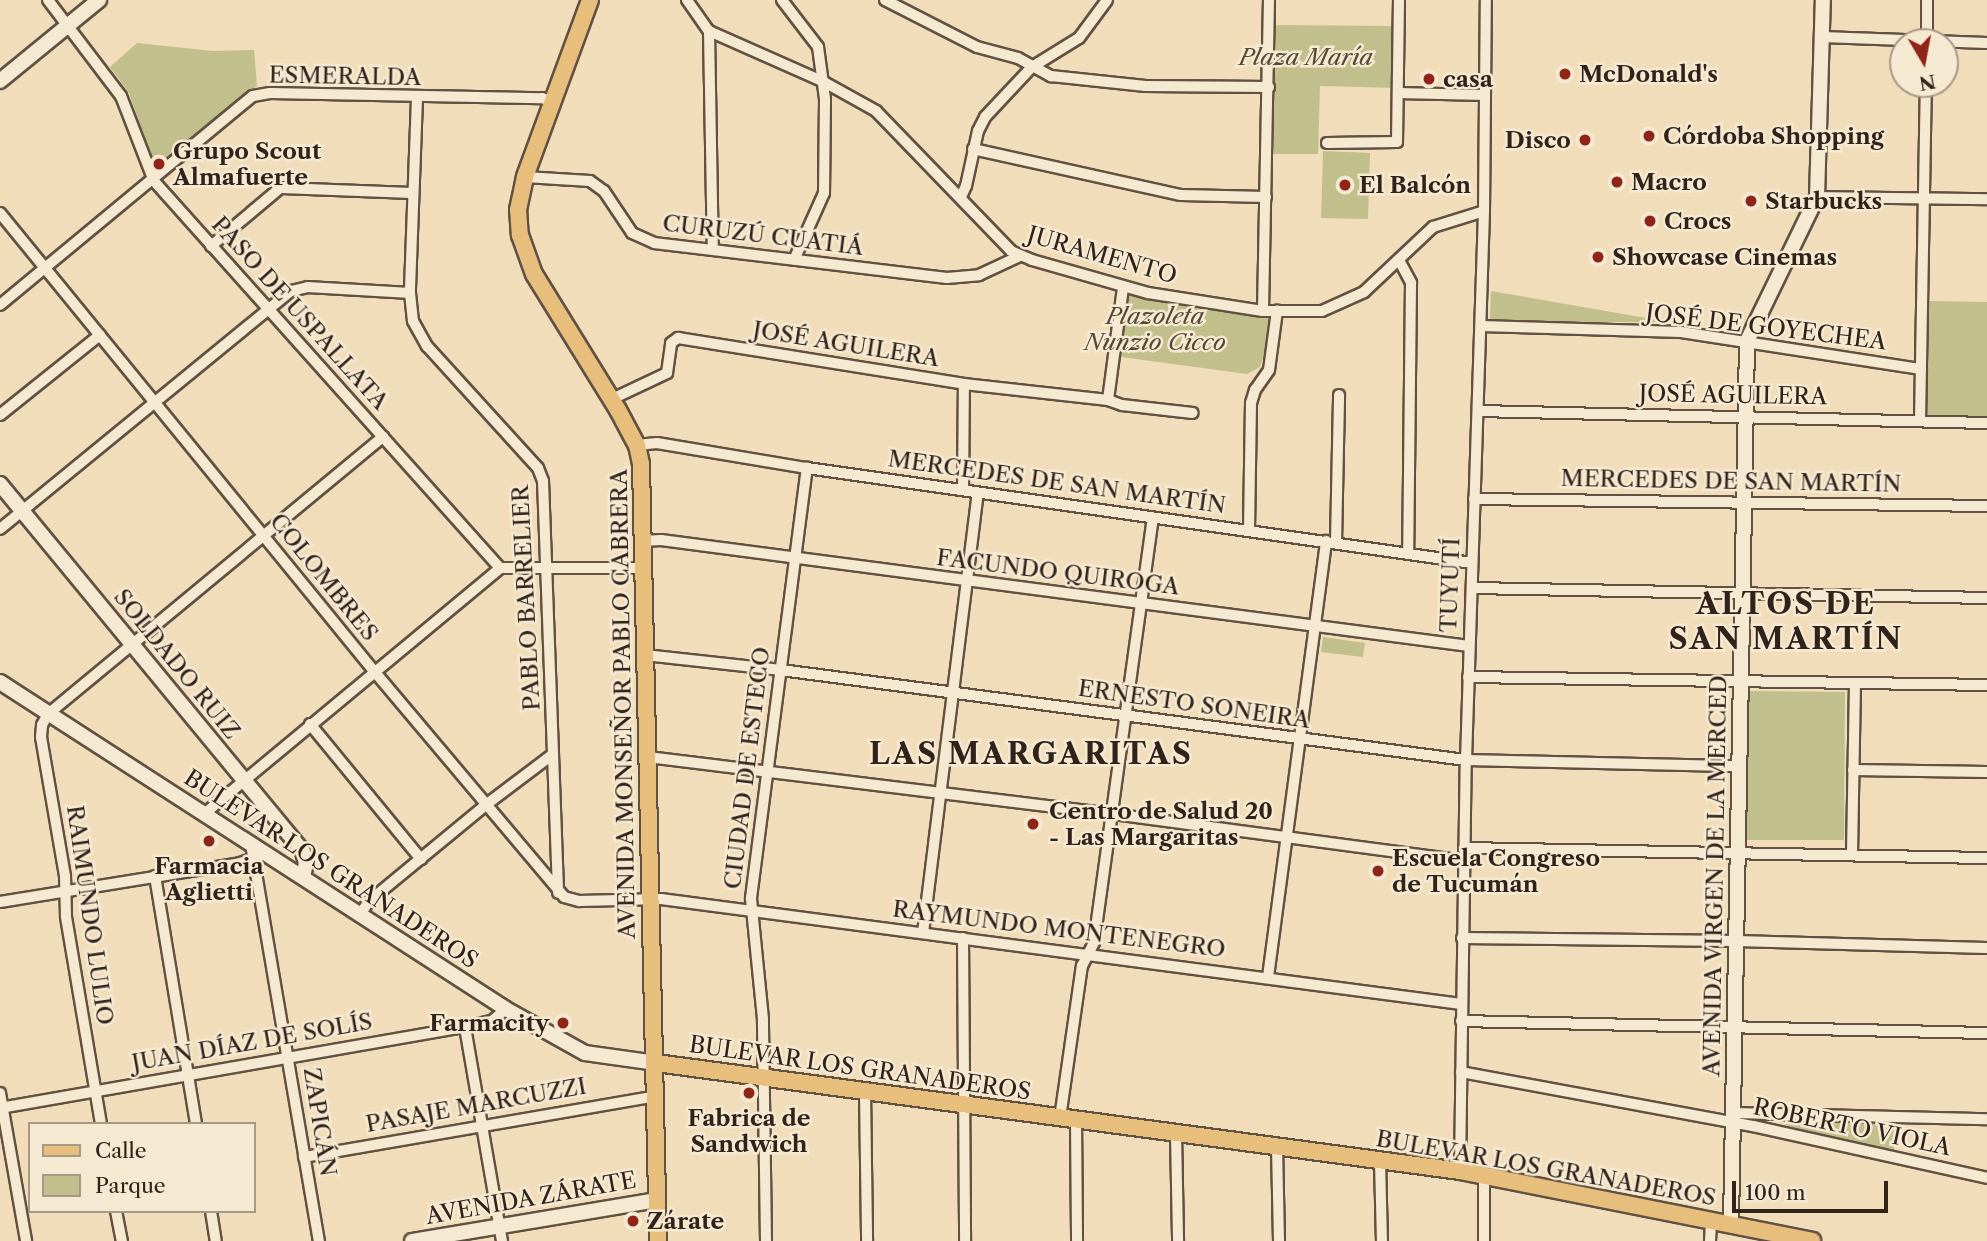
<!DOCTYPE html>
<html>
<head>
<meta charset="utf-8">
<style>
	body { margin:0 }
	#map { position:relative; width:1987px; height:1241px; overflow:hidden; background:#f1ddba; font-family:"Libre Caslon Text",serif }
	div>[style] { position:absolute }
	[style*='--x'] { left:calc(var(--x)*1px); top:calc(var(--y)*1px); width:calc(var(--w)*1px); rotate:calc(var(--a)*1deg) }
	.green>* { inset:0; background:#c1bf8b }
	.roads { filter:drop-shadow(2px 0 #615142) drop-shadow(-2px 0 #615142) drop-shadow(0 2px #615142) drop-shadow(0 -2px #615142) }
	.street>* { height:10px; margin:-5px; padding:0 5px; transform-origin:5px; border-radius:5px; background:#f6e9d2 }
	.secondary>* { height:14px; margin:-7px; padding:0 7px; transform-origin:7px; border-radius:7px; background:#f6e9d2 }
	.primary>* { height:16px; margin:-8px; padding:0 8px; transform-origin:8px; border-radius:8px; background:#e8be7d }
	.dots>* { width:19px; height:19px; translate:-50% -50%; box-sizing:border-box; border:4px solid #f6e9d2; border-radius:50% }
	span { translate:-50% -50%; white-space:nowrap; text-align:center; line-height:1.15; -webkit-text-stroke:5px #f6e9d2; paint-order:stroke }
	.park-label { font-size:23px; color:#554936; font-style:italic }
	.poi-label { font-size:23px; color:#31221a; font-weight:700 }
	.left { translate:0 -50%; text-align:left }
	.right { translate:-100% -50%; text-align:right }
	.street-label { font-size:23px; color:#31221a }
	.district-label { font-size:30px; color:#31221a; font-weight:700; letter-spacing:2px }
	.legend { position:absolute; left:28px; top:1122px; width:228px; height:91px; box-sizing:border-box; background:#f6e9d2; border:2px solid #a79988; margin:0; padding:9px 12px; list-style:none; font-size:21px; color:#31221a }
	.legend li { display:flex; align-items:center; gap:14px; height:35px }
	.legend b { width:35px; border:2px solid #a79988 }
	.north { position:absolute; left:1889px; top:28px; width:70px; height:70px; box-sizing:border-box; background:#f6e9d2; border:2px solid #a79988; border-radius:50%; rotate:170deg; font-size:19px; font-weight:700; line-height:28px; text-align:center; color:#31221a }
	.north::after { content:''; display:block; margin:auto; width:24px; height:32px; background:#8f2418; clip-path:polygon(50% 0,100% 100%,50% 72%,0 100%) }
	.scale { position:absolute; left:1732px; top:1181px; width:156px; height:32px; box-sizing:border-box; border:4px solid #31221a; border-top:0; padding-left:9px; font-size:21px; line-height:24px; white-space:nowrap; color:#31221a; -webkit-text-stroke:5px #f6e9d2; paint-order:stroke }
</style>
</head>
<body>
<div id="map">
	<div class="green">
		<div style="clip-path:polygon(1274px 25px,1397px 26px,1398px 88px,1320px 86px,1318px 154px,1272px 154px)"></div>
		<div style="clip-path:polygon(137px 43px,213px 51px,254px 50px,257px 86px,157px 172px,129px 93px,110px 67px)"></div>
		<div style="clip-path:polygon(1323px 151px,1370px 153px,1368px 219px,1321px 218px)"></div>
		<div style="clip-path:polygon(1491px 291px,1669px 322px,1490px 322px)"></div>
		<div style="clip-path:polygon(1125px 292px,1270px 317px,1268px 341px,1260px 367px,1247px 374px,1114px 356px)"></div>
		<div style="clip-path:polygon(1928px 301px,1987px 302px,1987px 417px,1925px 416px)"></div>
		<div style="clip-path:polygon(1323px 637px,1365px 643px,1363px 657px,1321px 652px)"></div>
		<div style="clip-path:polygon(1743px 691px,1845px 692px,1844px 840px,1743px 840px)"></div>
		<div style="clip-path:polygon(1787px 1118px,1894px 1121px,1894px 1156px,1786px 1125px)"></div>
	</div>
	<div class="roads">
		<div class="street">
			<div style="--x:48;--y:0;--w:121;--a:52.8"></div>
			<div style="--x:121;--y:96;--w:91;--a:68.8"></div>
			<div style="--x:154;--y:181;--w:519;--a:48.2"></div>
			<div style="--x:687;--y:0;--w:38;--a:55"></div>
			<div style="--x:709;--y:31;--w:219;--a:89"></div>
			<div style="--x:782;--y:0;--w:59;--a:52.5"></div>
			<div style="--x:818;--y:47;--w:52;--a:82.3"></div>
			<div style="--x:825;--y:99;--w:94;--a:90.6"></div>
			<div style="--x:824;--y:193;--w:73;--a:114.1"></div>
			<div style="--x:885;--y:0;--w:103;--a:27.1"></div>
			<div style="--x:977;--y:47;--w:42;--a:15"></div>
			<div style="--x:1018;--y:58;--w:38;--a:29"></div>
			<div style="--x:1051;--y:76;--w:95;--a:6.1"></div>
			<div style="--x:1145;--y:86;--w:124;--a:0.5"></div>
			<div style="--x:709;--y:31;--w:126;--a:23.9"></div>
			<div style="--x:824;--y:82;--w:60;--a:29.1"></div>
			<div style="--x:876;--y:111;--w:194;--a:46"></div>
			<div style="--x:1011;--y:251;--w:23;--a:23"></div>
			<div style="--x:1032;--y:260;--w:121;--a:15.9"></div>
			<div style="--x:1148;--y:293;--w:116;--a:8.9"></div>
			<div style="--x:1263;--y:311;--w:59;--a:0"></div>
			<div style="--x:1322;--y:311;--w:46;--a:-24.3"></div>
			<div style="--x:1364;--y:292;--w:95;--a:-43.3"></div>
			<div style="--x:1433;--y:227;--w:53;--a:-17.4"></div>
			<div style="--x:1822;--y:37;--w:165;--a:2.1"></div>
			<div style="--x:1927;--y:42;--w:42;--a:-90"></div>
			<div style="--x:1398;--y:93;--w:87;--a:1.3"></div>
			<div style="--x:417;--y:98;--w:195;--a:92.1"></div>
			<div style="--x:410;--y:293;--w:28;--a:84"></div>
			<div style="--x:413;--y:321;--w:29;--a:61"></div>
			<div style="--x:427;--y:346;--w:165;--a:47.7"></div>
			<div style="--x:538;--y:468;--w:14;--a:69"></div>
			<div style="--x:543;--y:481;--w:412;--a:87.9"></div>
			<div style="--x:1327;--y:143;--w:70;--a:-0.8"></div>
			<div style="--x:1397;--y:142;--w:142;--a:-89.2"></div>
			<div style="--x:973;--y:149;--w:213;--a:12.5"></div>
			<div style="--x:1181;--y:195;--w:85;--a:1.3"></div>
			<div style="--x:525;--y:177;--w:65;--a:3.5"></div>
			<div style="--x:590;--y:181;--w:17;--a:36"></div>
			<div style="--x:604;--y:191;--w:50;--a:56.3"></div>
			<div style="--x:632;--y:233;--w:24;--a:24"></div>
			<div style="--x:654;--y:243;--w:295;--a:6.8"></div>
			<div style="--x:947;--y:278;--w:32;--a:-5"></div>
			<div style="--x:979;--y:275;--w:45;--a:-24.9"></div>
			<div style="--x:961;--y:197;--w:12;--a:-66"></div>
			<div style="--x:966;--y:186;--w:56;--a:-77.7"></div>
			<div style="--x:978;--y:131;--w:16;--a:-63"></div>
			<div style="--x:985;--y:117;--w:69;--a:-46.8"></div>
			<div style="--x:1032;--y:67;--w:55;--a:-31.7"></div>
			<div style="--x:1079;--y:38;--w:47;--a:-53.6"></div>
			<div style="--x:1817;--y:197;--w:170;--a:0.7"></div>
			<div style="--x:0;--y:213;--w:591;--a:50.77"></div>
			<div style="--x:374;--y:671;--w:295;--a:49.9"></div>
			<div style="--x:564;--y:897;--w:16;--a:15"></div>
			<div style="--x:579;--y:901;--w:82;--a:-1.4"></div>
			<div style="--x:661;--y:899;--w:807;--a:7.48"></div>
			<div style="--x:211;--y:246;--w:90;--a:-40"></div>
			<div style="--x:280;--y:188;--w:133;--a:2.2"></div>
			<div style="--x:1399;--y:260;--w:26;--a:62"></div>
			<div style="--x:1411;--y:283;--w:269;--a:90.6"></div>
			<div style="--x:0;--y:305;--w:328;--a:-39.6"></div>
			<div style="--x:253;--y:96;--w:17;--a:-10"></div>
			<div style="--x:270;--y:93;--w:272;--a:1.1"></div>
			<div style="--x:542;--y:98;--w:12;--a:20"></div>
			<div style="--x:1263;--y:311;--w:311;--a:-88.9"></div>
			<div style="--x:1481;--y:326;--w:200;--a:1.7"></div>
			<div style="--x:1681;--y:332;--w:243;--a:8.8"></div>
			<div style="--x:612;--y:399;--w:61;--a:-25.3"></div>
			<div style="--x:667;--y:373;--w:30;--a:-82"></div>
			<div style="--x:671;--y:343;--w:9;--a:-36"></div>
			<div style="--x:678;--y:338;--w:290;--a:9.1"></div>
			<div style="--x:964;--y:384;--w:145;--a:6.3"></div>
			<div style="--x:1108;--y:400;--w:15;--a:20"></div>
			<div style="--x:1122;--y:405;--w:71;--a:6.4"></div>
			<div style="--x:1108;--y:400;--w:114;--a:-82.4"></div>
			<div style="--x:1478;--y:411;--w:509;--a:1.35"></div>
			<div style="--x:0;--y:415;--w:128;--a:-38.7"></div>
			<div style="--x:1920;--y:421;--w:337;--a:-89"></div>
			<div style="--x:637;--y:445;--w:20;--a:-6"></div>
			<div style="--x:657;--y:443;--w:152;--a:9.5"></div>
			<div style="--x:807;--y:468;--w:672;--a:8.13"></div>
			<div style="--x:963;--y:490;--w:106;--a:-89.5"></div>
			<div style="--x:1474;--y:499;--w:513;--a:0.78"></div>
			<div style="--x:0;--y:529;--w:376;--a:-39.3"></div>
			<div style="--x:291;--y:291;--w:17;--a:-13"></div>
			<div style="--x:308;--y:287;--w:102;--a:3.4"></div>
			<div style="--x:1249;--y:530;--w:127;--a:-89.1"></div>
			<div style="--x:1251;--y:403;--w:14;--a:-73"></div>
			<div style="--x:1255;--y:390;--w:24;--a:-55"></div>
			<div style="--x:1269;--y:370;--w:60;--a:-82.3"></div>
			<div style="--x:642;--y:541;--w:19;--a:-3"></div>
			<div style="--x:661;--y:540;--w:815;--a:7.47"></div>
			<div style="--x:1336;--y:542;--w:147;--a:-88.8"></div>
			<div style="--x:1472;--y:588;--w:515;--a:1.11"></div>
			<div style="--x:645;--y:655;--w:137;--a:6.3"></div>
			<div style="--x:781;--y:670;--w:691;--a:7.49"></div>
			<div style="--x:1466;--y:760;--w:274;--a:1.3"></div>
			<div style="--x:1468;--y:677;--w:519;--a:0.88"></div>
			<div style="--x:310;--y:724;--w:175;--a:50.6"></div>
			<div style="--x:648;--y:757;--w:468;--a:7"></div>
			<div style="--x:1113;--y:814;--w:354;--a:7.6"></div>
			<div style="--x:1853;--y:770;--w:134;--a:0.9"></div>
			<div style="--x:204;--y:814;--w:385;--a:-39.7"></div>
			<div style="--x:500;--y:568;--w:143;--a:0"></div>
			<div style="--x:251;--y:844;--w:403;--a:80.3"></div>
			<div style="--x:1464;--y:848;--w:523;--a:1.1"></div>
			<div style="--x:1852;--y:854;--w:169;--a:-89"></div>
			<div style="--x:155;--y:876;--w:251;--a:80.6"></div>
			<div style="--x:0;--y:902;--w:243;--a:-9.2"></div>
			<div style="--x:240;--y:863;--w:21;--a:-19"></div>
			<div style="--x:360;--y:915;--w:15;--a:-58"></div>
			<div style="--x:368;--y:902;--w:154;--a:-39.5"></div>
			<div style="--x:487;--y:804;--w:83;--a:-37.1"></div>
			<div style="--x:923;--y:933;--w:443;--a:-82.9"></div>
			<div style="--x:963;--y:938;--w:303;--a:89.6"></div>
			<div style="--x:1462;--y:938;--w:275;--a:0.6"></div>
			<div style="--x:1737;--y:941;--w:250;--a:1.6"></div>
			<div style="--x:1268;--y:977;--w:440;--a:-82.4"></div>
			<div style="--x:1461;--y:1021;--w:526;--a:1.31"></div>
			<div style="--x:465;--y:1027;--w:217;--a:80.2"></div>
			<div style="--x:1461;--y:1072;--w:297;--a:10.5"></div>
			<div style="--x:1753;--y:1126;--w:240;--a:12.5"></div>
			<div style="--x:865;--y:1091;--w:150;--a:89.2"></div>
			<div style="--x:0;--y:1093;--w:150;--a:80"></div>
			<div style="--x:0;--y:1108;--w:472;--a:-9.9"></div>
			<div style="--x:465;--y:1027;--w:28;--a:-13"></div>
			<div style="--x:492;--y:1021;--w:18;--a:-41"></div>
			<div style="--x:1734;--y:1113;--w:253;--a:1.4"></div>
			<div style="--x:1060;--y:1118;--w:154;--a:-81.8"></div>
			<div style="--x:1082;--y:966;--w:27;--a:-63"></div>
			<div style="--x:1094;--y:942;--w:428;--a:-82.1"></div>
			<div style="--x:1076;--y:1120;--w:121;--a:89.5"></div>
			<div style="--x:101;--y:1124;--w:211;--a:-99.6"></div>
			<div style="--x:66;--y:916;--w:40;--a:-91.4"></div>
			<div style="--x:65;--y:876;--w:141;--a:-99.8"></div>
			<div style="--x:41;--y:737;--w:12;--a:-85"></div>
			<div style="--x:42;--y:725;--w:13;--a:-61"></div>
			<div style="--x:48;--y:714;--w:435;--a:-39.6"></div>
			<div style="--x:1176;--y:1133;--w:108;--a:88.9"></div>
			<div style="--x:1277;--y:1146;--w:95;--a:88.8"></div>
			<div style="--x:304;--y:1157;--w:357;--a:-9.8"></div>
			<div style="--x:1380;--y:1161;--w:80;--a:88.6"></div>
			<div style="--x:1460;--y:1171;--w:411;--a:-89.2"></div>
			<div style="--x:1466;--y:760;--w:549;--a:-88.12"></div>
			<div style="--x:1484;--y:211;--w:211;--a:-89.5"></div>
			<div style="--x:116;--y:1211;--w:31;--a:79"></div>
			<div style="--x:211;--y:1211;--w:30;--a:81"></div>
			<div style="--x:766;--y:1241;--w:222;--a:-90.8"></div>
			<div style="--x:763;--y:1019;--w:122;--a:-95.7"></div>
			<div style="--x:751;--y:898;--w:434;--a:-82.6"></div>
			<div style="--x:1484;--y:1241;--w:66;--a:-90"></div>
			<div style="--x:1710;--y:1241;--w:21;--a:-87"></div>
		</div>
		<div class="secondary">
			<div style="--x:0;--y:81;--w:128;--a:-39.3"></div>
			<div style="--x:0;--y:484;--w:477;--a:50.5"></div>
			<div style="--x:303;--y:852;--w:11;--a:75"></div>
			<div style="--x:306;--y:863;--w:14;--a:102"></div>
			<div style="--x:0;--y:682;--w:602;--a:32.87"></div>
			<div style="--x:506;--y:1009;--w:90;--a:29.1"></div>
			<div style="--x:585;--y:1053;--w:72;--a:8"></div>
			<div style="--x:1731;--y:1224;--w:883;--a:-88.96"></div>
			<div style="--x:1747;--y:341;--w:160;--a:-64.1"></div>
			<div style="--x:1817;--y:197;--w:197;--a:-88.3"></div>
			<div style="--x:412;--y:1241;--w:249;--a:-9.5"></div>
		</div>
		<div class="primary">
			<div style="--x:590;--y:0;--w:189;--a:110.2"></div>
			<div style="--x:525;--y:177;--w:33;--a:102"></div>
			<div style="--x:518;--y:209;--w:26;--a:86"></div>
			<div style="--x:520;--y:235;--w:41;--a:70.3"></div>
			<div style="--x:534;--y:274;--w:160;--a:58.3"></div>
			<div style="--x:618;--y:410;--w:40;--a:62"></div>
			<div style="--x:637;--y:445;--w:19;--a:78"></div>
			<div style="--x:641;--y:464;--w:777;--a:88.75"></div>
			<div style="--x:656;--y:1063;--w:811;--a:7.65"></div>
			<div style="--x:1460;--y:1171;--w:359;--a:11.2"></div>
		</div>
	</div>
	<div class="dots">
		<div style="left:1565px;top:74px;background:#8f2418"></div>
		<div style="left:1429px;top:79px;background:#8f2418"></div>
		<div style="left:1649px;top:136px;background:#8f2418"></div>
		<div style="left:1585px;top:140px;background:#8f2418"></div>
		<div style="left:159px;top:164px;background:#8f2418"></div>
		<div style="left:1617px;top:182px;background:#8f2418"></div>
		<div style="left:1345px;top:185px;background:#8f2418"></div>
		<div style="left:1751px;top:201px;background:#8f2418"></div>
		<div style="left:1650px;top:221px;background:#8f2418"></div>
		<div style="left:1598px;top:257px;background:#8f2418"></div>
		<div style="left:1033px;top:824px;background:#8f2418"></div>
		<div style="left:209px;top:841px;background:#8f2418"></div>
		<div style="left:1378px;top:871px;background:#8f2418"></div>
		<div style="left:563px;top:1023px;background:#8f2418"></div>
		<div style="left:749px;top:1093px;background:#8f2418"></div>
		<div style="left:633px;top:1221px;background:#8f2418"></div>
	</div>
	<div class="park-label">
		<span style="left:1306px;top:57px">Plaza María</span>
		<span style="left:1155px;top:329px">Plazoleta<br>Nunzio Cicco</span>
	</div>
	<div class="poi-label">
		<span class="left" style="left:1579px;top:74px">McDonald's</span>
		<span class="left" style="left:1443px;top:79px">casa</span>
		<span class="left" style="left:1663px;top:136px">Córdoba Shopping</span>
		<span class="right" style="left:1571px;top:140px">Disco</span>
		<span class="left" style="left:173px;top:164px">Grupo Scout<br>Almafuerte</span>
		<span class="left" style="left:1631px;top:182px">Macro</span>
		<span class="left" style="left:1359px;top:185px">El Balcón</span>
		<span class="left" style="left:1765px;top:201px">Starbucks</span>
		<span class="left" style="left:1664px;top:221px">Crocs</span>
		<span class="left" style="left:1612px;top:257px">Showcase Cinemas</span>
		<span class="left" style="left:1049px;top:824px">Centro de Salud 20<br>- Las Margaritas</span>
		<span class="left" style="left:1392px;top:871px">Escuela Congreso<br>de Tucumán</span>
		<span style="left:209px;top:879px">Farmacia<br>Aglietti</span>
		<span class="right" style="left:549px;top:1023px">Farmacity</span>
		<span style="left:749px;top:1131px">Fabrica de<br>Sandwich</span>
		<span class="left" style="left:647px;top:1221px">Zárate</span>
	</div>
	<div class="street-label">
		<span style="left:345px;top:76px;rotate:1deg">ESMERALDA</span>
		<span style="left:763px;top:235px;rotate:7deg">CURUZÚ CUATIÁ</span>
		<span style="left:1102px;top:255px;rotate:16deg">JURAMENTO</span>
		<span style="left:300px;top:313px;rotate:48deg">PASO DE USPALLATA</span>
		<span style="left:1766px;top:327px;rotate:7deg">JOSÉ DE GOYECHEA</span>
		<span style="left:846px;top:344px;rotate:9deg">JOSÉ AGUILERA</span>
		<span style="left:1733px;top:395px;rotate:1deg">JOSÉ AGUILERA</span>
		<span style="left:1731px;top:481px;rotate:1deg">MERCEDES DE SAN MARTÍN</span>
		<span style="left:1057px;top:482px;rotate:8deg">MERCEDES DE SAN MARTÍN</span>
		<span style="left:1058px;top:572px;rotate:7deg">FACUNDO QUIROGA</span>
		<span style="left:324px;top:577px;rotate:51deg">COLOMBRES</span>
		<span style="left:1450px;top:585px;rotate:-88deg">TUYUTÍ</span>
		<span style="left:526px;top:598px;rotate:-93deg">PABLO BARRELIER</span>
		<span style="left:177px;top:664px;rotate:51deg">SOLDADO RUIZ</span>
		<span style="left:623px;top:704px;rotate:-91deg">AVENIDA MONSEÑOR PABLO CABRERA</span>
		<span style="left:1194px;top:704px;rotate:8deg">ERNESTO SONEIRA</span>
		<span style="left:747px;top:768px;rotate:-83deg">CIUDAD DE ESTECO</span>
		<span style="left:331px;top:869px;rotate:33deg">BULEVAR LOS GRANADEROS</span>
		<span style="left:1715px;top:876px;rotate:-89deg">AVENIDA VIRGEN DE LA MERCED</span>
		<span style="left:90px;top:915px;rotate:82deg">RAIMUNDO LULIO</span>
		<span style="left:1059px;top:929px;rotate:7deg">RAYMUNDO MONTENEGRO</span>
		<span style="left:252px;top:1042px;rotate:-10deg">JUAN DÍAZ DE SOLÍS</span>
		<span style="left:860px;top:1068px;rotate:8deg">BULEVAR LOS GRANADEROS</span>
		<span style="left:476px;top:1105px;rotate:-10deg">PASAJE MARCUZZI</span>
		<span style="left:320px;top:1122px;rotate:81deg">ZAPICÁN</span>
		<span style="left:1852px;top:1127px;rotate:12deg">ROBERTO VIOLA</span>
		<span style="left:1546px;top:1168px;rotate:10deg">BULEVAR LOS GRANADEROS</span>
		<span style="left:531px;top:1198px;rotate:-10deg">AVENIDA ZÁRATE</span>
	</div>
	<div class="district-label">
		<span style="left:1786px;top:621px">ALTOS DE<br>SAN MARTÍN</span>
		<span style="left:1031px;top:754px">LAS MARGARITAS</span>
	</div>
	<ul class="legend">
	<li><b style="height:9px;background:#e8be7d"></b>Calle</li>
	<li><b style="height:19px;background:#c1bf8b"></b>Parque</li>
	</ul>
	<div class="north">N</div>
	<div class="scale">100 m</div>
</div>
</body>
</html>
